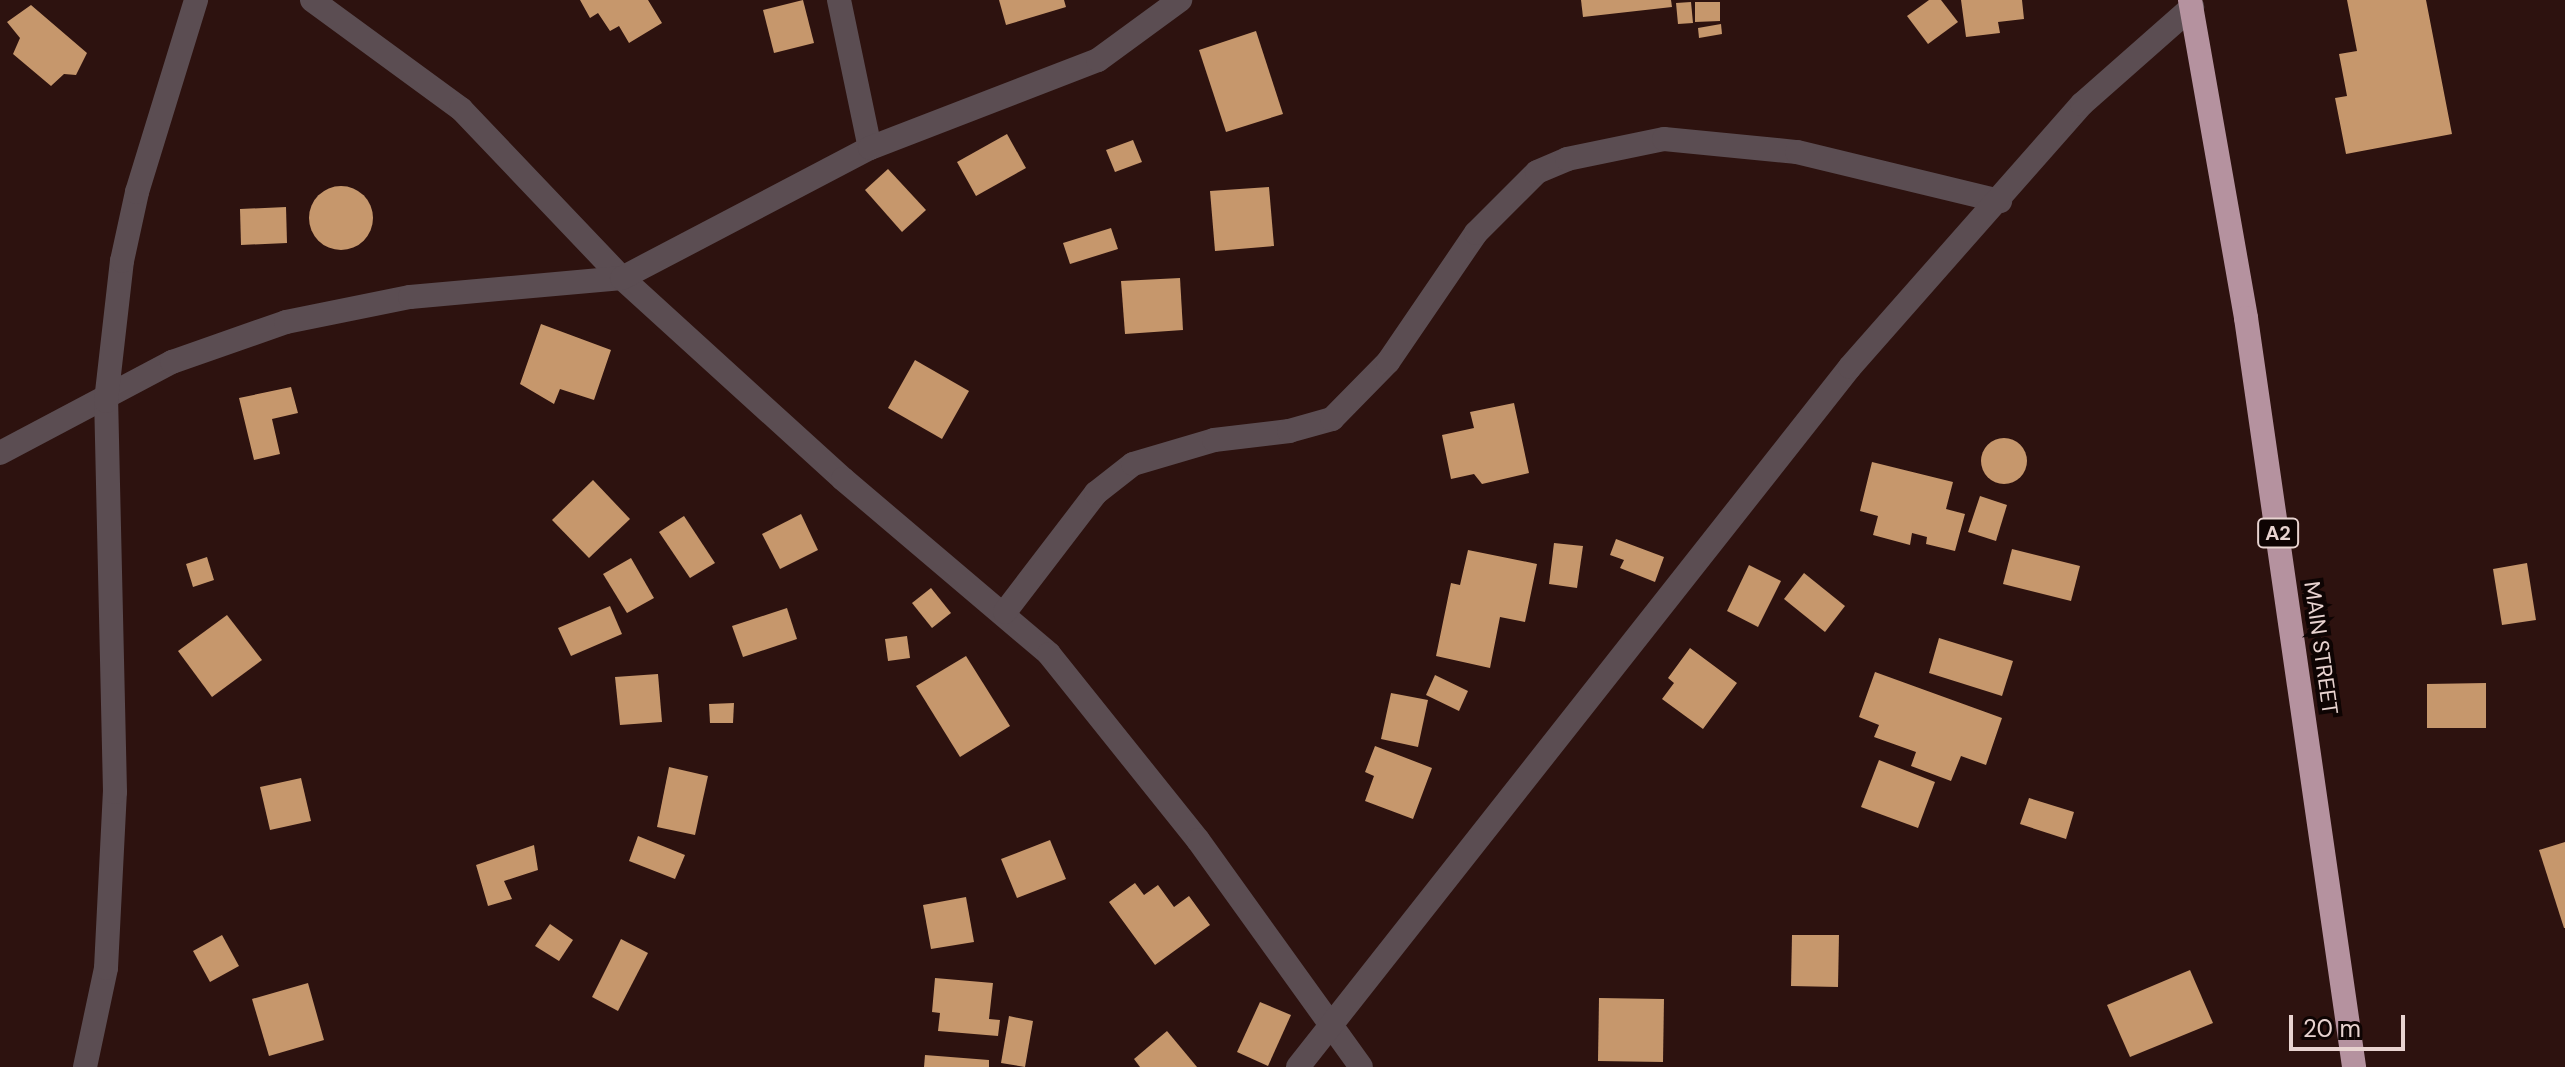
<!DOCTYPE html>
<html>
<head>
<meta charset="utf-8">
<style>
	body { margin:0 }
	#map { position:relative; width:2565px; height:1067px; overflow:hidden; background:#2d120f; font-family:"DM Sans",sans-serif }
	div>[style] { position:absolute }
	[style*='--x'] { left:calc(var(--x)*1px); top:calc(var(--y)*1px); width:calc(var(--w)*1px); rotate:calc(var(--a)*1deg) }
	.building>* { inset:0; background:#c6976c }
	.round { border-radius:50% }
	.minor>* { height:24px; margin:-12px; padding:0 12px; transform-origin:12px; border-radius:12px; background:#5b4d52 }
	.highway>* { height:24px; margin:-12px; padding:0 12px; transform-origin:12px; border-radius:12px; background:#b5929f }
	span { translate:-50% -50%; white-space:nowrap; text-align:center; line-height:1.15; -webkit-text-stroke:8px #0e0403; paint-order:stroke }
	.shield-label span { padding:2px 6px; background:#0e0403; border:2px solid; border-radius:6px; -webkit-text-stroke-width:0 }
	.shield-label { font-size:20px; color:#e8d3d0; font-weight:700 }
	.street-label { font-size:22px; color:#e8d3d0 }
	.scale { position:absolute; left:2289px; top:1015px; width:116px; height:36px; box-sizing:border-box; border:4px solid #e8d3d0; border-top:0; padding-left:10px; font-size:24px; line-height:28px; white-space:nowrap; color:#e8d3d0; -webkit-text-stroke:6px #0e0403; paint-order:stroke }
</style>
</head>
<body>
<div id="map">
	<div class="building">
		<div style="clip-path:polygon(580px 0,648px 0,662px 23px,629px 43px,619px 26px,610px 31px,598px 13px,590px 18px)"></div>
		<div style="clip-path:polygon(803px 0,814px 43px,774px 53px,763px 10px)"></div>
		<div style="clip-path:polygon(999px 0,1064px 0,1066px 7px,1006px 25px)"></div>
		<div style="clip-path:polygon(1581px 0,1671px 0,1672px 7px,1583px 17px)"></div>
		<div style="clip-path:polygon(1929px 0,1941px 0,1958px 22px,1928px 44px,1907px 16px)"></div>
		<div style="clip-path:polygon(1961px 0,2022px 0,2024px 19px,1998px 22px,2000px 33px,1966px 37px)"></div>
		<div style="clip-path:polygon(2347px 0,2426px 0,2452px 134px,2346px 154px,2335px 98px,2347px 96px,2339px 54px,2357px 51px)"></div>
		<div style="clip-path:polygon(1691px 2px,1693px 23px,1678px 24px,1676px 3px)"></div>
		<div style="clip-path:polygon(1695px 2px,1720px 2px,1720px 21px,1695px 22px)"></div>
		<div style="clip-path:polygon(31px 5px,87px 53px,76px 75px,64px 74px,51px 86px,13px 54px,20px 38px,7px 22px)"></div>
		<div style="clip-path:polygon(1721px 24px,1722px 34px,1699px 38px,1698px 28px)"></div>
		<div style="clip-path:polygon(1256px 31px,1283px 114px,1226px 132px,1199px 50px)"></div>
		<div style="clip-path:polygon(1007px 134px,1026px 168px,976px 196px,957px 162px)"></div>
		<div style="clip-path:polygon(1133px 140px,1142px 162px,1115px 172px,1106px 150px)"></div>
		<div style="clip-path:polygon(888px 169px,926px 210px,902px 232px,865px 190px)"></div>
		<div class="round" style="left:309px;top:186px;width:64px;height:64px"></div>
		<div style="clip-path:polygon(1269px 187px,1274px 246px,1215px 251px,1210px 191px)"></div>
		<div style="clip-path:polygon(286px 207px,287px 243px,241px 245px,240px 209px)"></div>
		<div style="clip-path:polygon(1111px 228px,1118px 249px,1070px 264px,1063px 243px)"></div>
		<div style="clip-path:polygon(1180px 278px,1183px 330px,1125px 334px,1121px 281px)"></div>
		<div style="clip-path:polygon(541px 324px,611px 350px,594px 400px,560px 389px,554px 404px,520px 384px)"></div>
		<div style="clip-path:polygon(915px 360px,969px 391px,942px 439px,888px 408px)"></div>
		<div style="clip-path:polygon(291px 387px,298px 413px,272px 419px,280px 454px,254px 460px,239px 398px)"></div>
		<div style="clip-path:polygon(1514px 403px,1529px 473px,1482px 484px,1474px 474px,1451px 479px,1442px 435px,1474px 428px,1470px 412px)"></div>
		<div class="round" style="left:1981px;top:438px;width:46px;height:46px"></div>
		<div style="clip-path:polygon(1872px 462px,1953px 482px,1946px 509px,1965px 514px,1955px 551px,1926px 544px,1927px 537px,1912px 533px,1910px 545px,1873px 535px,1878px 516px,1860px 511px)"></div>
		<div style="clip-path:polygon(593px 480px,630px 519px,589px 558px,552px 520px)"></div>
		<div style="clip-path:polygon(1980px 496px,2007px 505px,1996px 541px,1968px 532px)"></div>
		<div style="clip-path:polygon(801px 514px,818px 550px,780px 569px,762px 534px)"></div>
		<div style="clip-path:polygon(684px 516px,715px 563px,690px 578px,659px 532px)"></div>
		<div style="clip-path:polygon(1616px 539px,1664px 557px,1655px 582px,1620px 568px,1624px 560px,1610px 555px)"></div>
		<div style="clip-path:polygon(1554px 543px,1583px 546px,1577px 588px,1549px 584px)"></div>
		<div style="clip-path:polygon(2012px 549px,2080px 566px,2071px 601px,2003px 584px)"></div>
		<div style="clip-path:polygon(1468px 550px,1537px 564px,1525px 622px,1500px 617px,1490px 668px,1436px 656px,1451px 583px,1460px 585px)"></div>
		<div style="clip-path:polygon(207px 557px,214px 580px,193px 587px,186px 564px)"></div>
		<div style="clip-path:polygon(631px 558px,654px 598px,627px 613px,603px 574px)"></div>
		<div style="clip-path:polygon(2527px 563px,2536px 620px,2502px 625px,2493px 569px)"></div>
		<div style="clip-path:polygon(1749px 565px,1781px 581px,1758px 627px,1727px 611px)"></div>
		<div style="clip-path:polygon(1804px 573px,1845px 606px,1825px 632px,1784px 599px)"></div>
		<div style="clip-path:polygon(931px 588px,951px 613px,932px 628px,912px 603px)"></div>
		<div style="clip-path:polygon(610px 606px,622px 634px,571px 656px,558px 628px)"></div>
		<div style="clip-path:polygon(787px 608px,797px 639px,743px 657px,732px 626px)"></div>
		<div style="clip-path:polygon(227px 615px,262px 660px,212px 697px,178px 651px)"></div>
		<div style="clip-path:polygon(907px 636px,910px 658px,888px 661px,885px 639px)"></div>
		<div style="clip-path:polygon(1939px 638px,2013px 661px,2002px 696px,1929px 673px)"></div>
		<div style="clip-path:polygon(1690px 648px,1737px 683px,1703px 729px,1662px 699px,1674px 683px,1668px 678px)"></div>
		<div style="clip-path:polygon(966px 656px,1010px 726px,960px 757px,916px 686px)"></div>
		<div style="clip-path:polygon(1875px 672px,2002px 718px,1986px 765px,1961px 756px,1951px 781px,1911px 766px,1916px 752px,1874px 737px,1879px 725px,1859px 717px)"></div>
		<div style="clip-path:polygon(658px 674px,662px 722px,620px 725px,615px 677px)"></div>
		<div style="clip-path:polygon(1435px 675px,1468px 691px,1459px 711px,1426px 695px)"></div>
		<div style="clip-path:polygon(2486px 683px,2486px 728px,2427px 728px,2427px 684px)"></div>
		<div style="clip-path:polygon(1391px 693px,1428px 700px,1418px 747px,1381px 739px)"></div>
		<div style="clip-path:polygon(734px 703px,733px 723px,710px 723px,709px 704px)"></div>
		<div style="clip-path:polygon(1375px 746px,1432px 768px,1413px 819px,1365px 801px,1374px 776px,1365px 772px)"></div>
		<div style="clip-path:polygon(1879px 760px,1935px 782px,1918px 828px,1861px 807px)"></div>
		<div style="clip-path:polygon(669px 767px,708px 776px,695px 835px,657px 827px)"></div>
		<div style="clip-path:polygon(301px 778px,311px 821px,270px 830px,260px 787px)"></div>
		<div style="clip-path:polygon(2029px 798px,2074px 812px,2066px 839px,2020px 824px)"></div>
		<div style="clip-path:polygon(638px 836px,685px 855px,675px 879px,629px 861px)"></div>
		<div style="clip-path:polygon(1050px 840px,1066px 879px,1017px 898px,1001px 859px)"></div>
		<div style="clip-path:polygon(2565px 842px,2565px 928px,2564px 928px,2539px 850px)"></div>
		<div style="clip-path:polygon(534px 845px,538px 870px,504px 881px,512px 899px,488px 906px,476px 865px)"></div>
		<div style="clip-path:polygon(1135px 883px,1144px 895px,1158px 885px,1174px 907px,1189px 896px,1210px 925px,1155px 965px,1109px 902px)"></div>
		<div style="clip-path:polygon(966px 897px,974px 942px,931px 949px,923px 905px)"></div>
		<div style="clip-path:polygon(550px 924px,573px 940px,559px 961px,535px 946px)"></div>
		<div style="clip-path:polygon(222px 935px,239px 966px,210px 982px,193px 951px)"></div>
		<div style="clip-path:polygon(1792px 935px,1839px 935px,1838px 987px,1791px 986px)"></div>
		<div style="clip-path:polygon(621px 939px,648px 953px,618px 1011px,592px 997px)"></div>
		<div style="clip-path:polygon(2190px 970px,2213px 1023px,2130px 1057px,2107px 1005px)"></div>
		<div style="clip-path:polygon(935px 978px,993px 983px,989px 1019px,1000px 1020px,998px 1036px,938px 1031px,940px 1013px,932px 1012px)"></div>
		<div style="clip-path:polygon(308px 983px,324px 1040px,269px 1056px,252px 999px)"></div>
		<div style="clip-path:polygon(1599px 998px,1664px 999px,1663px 1062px,1598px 1061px)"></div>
		<div style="clip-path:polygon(1260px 1002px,1291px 1015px,1268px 1066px,1237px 1052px)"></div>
		<div style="clip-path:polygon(1009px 1016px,1033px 1021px,1025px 1067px,1001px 1063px)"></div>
		<div style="clip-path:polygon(1167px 1031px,1197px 1067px,1140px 1067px,1134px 1059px)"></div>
		<div style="clip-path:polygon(925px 1055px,989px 1060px,989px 1067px,924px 1067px)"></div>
	</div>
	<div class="minor">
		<div style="--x:312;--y:0;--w:185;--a:36.2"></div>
		<div style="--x:461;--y:109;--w:233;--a:46.4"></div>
		<div style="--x:622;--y:278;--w:299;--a:42.3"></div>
		<div style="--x:843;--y:479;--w:270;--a:40.3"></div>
		<div style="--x:1049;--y:654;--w:238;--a:51.3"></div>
		<div style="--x:1198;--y:840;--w:279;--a:54.3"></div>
		<div style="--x:839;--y:0;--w:151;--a:78.2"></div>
		<div style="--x:0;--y:453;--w:195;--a:-27.9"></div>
		<div style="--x:172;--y:362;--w:121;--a:-19.3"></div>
		<div style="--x:286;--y:322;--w:126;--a:-11.4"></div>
		<div style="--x:410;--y:297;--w:213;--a:-5.1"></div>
		<div style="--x:622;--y:278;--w:280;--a:-27.7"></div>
		<div style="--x:870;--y:148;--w:244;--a:-21.1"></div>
		<div style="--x:1098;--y:60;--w:102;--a:-36.2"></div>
		<div style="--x:1005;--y:612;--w:150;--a:-52.6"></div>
		<div style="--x:1096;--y:493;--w:47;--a:-38.1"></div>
		<div style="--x:1133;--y:464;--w:84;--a:-16.5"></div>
		<div style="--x:1214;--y:440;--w:76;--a:-6.8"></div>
		<div style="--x:1289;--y:431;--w:45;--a:-15.6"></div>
		<div style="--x:1332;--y:419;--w:80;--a:-45.5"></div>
		<div style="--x:1388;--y:362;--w:156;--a:-55.7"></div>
		<div style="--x:1476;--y:233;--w:86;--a:-45"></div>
		<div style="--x:1537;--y:172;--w:33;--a:-23"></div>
		<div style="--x:1567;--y:159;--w:99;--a:-11.7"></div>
		<div style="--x:1664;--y:139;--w:134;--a:5.6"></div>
		<div style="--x:1797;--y:152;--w:209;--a:13.6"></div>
		<div style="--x:85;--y:1067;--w:101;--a:-78"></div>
		<div style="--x:106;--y:968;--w:176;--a:-87.1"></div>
		<div style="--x:115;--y:792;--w:391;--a:-91.3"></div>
		<div style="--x:106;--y:401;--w:141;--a:-83.5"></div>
		<div style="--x:122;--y:261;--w:71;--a:-77.7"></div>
		<div style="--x:137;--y:192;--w:201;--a:-72.9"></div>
		<div style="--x:1298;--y:1067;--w:891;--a:-51.74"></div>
		<div style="--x:1850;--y:367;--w:351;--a:-48.6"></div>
		<div style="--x:2082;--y:104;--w:147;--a:-41.4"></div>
	</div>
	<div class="highway">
		<div style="--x:2190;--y:0;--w:323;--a:80"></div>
		<div style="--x:2246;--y:318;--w:757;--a:81.79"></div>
	</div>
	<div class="shield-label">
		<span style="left:2278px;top:533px">A2</span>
	</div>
	<div class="street-label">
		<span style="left:2321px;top:648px;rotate:82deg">MAIN STREET</span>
	</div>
	<div class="scale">20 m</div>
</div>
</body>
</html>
